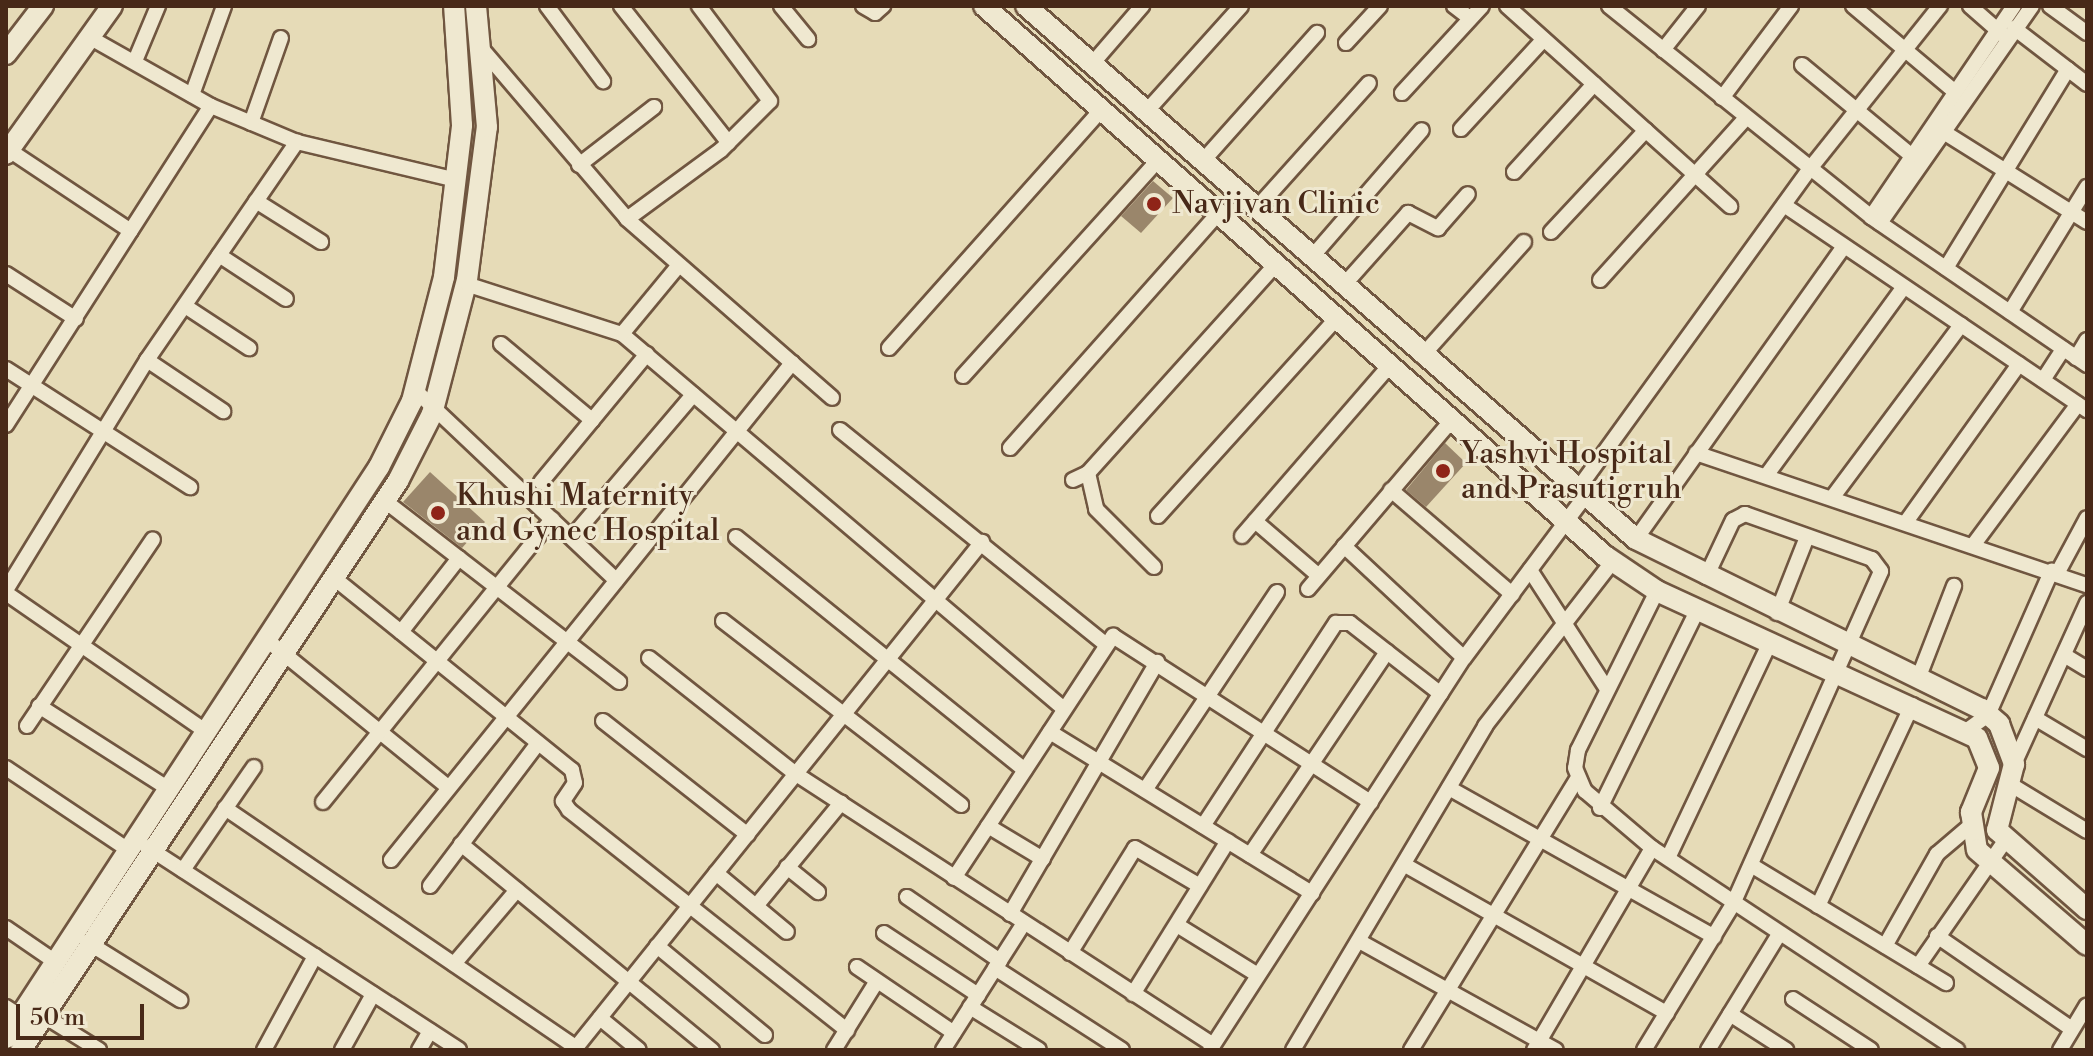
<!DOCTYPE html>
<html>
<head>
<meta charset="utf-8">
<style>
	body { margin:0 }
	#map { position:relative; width:2093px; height:1056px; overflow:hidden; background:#e6dbb7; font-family:"Libre Bodoni",serif }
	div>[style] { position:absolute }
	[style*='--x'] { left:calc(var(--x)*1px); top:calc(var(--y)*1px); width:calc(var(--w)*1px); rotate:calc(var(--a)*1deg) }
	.building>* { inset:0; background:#9a866b }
	.roads { filter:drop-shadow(2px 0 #705640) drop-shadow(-2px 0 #705640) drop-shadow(0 2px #705640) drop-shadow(0 -2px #705640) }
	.street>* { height:14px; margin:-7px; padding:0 7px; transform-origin:7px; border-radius:7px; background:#efe8d0 }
	.secondary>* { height:20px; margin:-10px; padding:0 10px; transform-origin:10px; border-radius:10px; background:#efe8d0 }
	.dots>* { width:22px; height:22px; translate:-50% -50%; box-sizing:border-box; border:4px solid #efe8d0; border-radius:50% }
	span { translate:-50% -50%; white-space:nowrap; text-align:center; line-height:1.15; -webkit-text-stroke:6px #efe8d0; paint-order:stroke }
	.poi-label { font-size:30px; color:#482918 }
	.left { translate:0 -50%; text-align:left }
	.frame { position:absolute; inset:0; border:8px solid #482918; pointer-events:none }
	.scale { position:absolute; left:16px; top:1004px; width:128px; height:36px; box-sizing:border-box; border:4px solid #482918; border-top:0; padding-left:10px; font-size:24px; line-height:28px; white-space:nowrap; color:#482918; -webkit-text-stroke:6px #efe8d0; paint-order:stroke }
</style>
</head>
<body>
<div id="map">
	<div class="building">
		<div style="clip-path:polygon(1153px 181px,1173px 198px,1141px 233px,1121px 216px)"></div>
		<div style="clip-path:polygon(1445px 443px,1466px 463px,1426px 507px,1406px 490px)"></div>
		<div style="clip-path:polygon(430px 472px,485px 522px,462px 548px,403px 502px)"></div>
	</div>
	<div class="roads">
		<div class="street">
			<div style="--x:547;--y:6;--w:94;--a:53.3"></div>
			<div style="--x:621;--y:6;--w:174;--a:51.8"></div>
			<div style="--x:781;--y:6;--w:43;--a:50.7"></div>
			<div style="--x:863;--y:6;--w:14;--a:30"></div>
			<div style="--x:875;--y:13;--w:11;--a:-41"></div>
			<div style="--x:1454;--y:6;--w:20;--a:37"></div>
			<div style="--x:1507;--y:6;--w:300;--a:41.9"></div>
			<div style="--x:1609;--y:6;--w:336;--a:38.8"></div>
			<div style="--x:1871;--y:217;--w:262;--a:34.4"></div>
			<div style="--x:1853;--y:6;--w:133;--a:40.1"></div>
			<div style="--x:1970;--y:6;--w:44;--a:41.3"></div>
			<div style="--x:2050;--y:6;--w:46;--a:36.1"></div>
			<div style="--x:2014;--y:28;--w:92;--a:37.5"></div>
			<div style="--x:89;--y:37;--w:140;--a:29.5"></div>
			<div style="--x:211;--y:106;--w:93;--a:22.7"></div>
			<div style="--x:297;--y:142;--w:163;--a:13.4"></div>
			<div style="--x:1346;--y:43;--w:50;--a:-47.4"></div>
			<div style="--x:482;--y:49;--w:223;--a:49.5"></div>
			<div style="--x:627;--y:219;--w:272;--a:41.1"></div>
			<div style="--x:1663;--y:50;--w:56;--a:-51.5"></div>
			<div style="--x:135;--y:61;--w:60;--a:-67.3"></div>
			<div style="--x:1092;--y:64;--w:77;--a:-49.2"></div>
			<div style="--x:1802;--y:65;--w:143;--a:39.6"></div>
			<div style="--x:1402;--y:93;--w:118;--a:-47.4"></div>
			<div style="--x:192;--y:95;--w:95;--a:-70.2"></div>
			<div style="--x:1722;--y:98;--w:115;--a:-53.1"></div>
			<div style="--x:1146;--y:112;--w:142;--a:-48.1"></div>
			<div style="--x:251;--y:123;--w:90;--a:-70.6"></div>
			<div style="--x:1461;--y:129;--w:122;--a:-47.3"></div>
			<div style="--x:1942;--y:131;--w:171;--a:32.1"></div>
			<div style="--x:9;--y:150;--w:146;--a:33.6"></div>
			<div style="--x:1202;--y:162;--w:173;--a:-48.3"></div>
			<div style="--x:579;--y:165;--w:95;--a:-37.7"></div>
			<div style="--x:1514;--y:172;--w:119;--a:-47.7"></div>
			<div style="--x:256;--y:201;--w:77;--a:32.2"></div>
			<div style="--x:1784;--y:205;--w:366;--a:34.1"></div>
			<div style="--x:1256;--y:209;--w:169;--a:-48.1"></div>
			<div style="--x:1871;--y:217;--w:255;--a:-55.9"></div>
			<div style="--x:627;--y:219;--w:117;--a:-36.3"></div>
			<div style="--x:721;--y:150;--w:69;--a:-45"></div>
			<div style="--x:770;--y:101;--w:119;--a:-126.8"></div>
			<div style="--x:1880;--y:223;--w:265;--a:-55"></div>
			<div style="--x:1551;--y:232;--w:139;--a:-47"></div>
			<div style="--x:219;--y:255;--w:80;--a:33.3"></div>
			<div style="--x:1311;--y:258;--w:169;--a:-49.1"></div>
			<div style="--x:1946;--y:268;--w:233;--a:-58.5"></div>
			<div style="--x:6;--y:274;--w:83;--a:32.7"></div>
			<div style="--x:1600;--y:280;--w:218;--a:-48"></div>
			<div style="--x:466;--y:284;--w:164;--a:17.8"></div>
			<div style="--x:622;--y:334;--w:580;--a:40.31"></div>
			<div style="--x:1343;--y:286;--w:98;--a:-48.3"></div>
			<div style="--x:1408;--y:213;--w:34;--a:27"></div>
			<div style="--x:1438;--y:228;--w:45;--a:-48.6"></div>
			<div style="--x:185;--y:306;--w:77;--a:33.3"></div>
			<div style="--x:2010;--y:312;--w:147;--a:-58.4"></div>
			<div style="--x:622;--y:334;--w:89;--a:-50.4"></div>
			<div style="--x:501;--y:344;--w:119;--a:39.9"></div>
			<div style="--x:889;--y:348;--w:319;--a:-48.3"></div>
			<div style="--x:1422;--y:356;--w:153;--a:-48.2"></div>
			<div style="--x:2076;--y:358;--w:21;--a:-59"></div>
			<div style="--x:147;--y:360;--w:92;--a:33.9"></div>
			<div style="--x:6;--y:369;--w:219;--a:32.7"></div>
			<div style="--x:963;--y:376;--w:291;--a:-47.9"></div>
			<div style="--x:2043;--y:380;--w:37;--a:-57"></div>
			<div style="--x:415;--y:390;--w:277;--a:43.4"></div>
			<div style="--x:6;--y:425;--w:379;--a:-57.3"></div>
			<div style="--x:840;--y:430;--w:341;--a:38.9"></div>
			<div style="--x:1010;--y:448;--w:313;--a:-48.4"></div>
			<div style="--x:1696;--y:453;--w:413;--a:18.7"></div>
			<div style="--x:1088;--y:473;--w:37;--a:77"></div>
			<div style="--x:1096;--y:509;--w:82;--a:45"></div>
			<div style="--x:1766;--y:476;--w:234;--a:-53.9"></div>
			<div style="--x:1073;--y:480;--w:17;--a:-25"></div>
			<div style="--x:1088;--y:473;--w:280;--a:-48"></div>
			<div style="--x:541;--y:482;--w:166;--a:-50.4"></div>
			<div style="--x:1391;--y:490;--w:160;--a:40.7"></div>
			<div style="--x:1575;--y:493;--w:399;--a:-54.1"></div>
			<div style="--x:1809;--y:170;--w:210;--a:-51.4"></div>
			<div style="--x:1832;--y:498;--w:216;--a:-53.3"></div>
			<div style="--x:385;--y:501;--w:296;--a:37.7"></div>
			<div style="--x:1158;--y:516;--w:266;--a:-47.9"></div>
			<div style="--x:1255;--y:521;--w:84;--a:40.7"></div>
			<div style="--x:1906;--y:522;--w:194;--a:-54.4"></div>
			<div style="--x:1242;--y:536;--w:225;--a:-49.1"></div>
			<div style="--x:572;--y:537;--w:187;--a:-49.6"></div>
			<div style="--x:736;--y:537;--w:371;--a:38.9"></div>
			<div style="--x:1636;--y:539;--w:359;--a:-54.6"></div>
			<div style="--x:1974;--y:544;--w:174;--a:-53.4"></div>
			<div style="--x:1344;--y:546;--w:164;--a:43"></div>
			<div style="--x:1530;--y:570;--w:142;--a:57.1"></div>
			<div style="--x:2058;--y:572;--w:61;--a:-61.8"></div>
			<div style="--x:334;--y:578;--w:306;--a:38.9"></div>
			<div style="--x:572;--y:770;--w:13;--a:77"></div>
			<div style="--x:575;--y:783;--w:22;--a:124"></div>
			<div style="--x:563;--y:801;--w:11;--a:56"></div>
			<div style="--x:569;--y:810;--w:355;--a:38.4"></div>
			<div style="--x:1308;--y:589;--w:221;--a:-49.6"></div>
			<div style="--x:6;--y:590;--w:270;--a:-58.5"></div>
			<div style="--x:147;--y:360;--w:265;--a:-55.5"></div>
			<div style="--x:1657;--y:591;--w:178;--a:116.4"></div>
			<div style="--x:1578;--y:750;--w:18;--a:99"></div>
			<div style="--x:1575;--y:768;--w:25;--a:67"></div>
			<div style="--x:1585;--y:791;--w:88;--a:40.4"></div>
			<div style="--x:1652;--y:848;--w:366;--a:33.5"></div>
			<div style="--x:6;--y:593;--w:242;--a:34.7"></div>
			<div style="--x:1777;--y:613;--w:82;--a:-68.5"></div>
			<div style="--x:723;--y:621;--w:301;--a:37.7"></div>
			<div style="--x:401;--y:632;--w:94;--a:-51.9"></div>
			<div style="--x:267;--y:640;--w:233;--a:39.1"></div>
			<div style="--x:2064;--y:655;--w:27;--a:31"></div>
			<div style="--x:649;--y:658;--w:187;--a:38.3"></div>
			<div style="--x:796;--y:774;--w:497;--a:33"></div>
			<div style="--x:1918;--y:679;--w:100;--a:-68.8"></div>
			<div style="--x:39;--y:706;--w:152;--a:32.6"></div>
			<div style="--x:2035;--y:718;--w:61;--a:30.8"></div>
			<div style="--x:603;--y:721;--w:184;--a:38.2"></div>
			<div style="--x:27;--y:726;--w:225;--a:-56"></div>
			<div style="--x:1966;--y:731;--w:27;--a:-36"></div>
			<div style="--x:1988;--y:715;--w:158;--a:-66.2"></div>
			<div style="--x:1050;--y:732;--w:308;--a:31.6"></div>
			<div style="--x:2014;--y:764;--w:177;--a:-65.6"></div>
			<div style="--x:6;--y:768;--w:146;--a:33.8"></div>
			<div style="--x:2008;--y:783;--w:92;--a:31.3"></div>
			<div style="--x:1449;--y:788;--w:304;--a:29.3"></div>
			<div style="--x:1145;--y:790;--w:238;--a:-56.3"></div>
			<div style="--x:323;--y:802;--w:364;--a:-51"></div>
			<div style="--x:225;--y:808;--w:425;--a:34.3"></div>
			<div style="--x:1600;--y:808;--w:222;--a:-63.8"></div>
			<div style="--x:988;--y:826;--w:64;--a:31"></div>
			<div style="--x:1203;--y:826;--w:243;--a:-56.8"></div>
			<div style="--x:1336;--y:623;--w:14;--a:0"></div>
			<div style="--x:1350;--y:623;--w:115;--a:38"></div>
			<div style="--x:461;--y:844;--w:325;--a:39.4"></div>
			<div style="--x:147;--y:847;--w:372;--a:33"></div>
			<div style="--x:1250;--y:855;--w:245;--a:-56"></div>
			<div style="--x:1668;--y:858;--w:239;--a:-64.7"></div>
			<div style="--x:391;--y:860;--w:639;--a:-51.1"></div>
			<div style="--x:1405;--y:865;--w:301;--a:29.5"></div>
			<div style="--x:1751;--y:865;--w:228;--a:31.2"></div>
			<div style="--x:787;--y:867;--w:40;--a:39"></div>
			<div style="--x:183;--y:870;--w:125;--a:-55.4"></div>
			<div style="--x:716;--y:873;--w:92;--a:39.7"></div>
			<div style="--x:954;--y:878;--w:290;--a:-56.7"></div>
			<div style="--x:1113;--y:636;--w:307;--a:32.8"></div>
			<div style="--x:430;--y:886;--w:179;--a:-52.9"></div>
			<div style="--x:907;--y:897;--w:113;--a:34.5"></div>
			<div style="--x:756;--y:906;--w:134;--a:-50.5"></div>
			<div style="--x:1818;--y:906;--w:222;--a:-64.9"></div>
			<div style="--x:1010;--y:914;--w:292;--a:-59.7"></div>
			<div style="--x:1177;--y:925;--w:95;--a:31.7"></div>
			<div style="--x:6;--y:928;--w:58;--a:34.5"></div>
			<div style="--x:884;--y:933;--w:113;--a:33.4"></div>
			<div style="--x:1937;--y:936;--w:164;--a:34.6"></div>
			<div style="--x:1359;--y:941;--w:225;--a:29"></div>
			<div style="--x:87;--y:942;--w:110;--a:31.9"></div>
			<div style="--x:657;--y:946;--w:140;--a:39.5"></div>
			<div style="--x:1885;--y:946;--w:106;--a:-60.5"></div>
			<div style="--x:1937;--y:854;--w:43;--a:-40.3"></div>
			<div style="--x:1070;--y:953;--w:123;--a:-58.2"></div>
			<div style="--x:1135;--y:848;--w:75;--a:30.3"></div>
			<div style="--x:454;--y:964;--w:97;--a:-49.6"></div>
			<div style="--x:1918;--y:966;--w:152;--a:-55.2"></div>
			<div style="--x:857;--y:967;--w:117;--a:34.2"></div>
			<div style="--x:995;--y:968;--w:151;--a:32.8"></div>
			<div style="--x:1133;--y:994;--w:180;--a:-58.2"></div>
			<div style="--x:1793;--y:999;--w:93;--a:33.2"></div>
			<div style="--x:6;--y:1007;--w:17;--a:33"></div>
			<div style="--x:970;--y:1007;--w:81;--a:31.9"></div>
			<div style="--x:38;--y:1012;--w:72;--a:31.9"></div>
			<div style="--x:1730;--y:1014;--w:67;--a:32.7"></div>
			<div style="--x:600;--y:1018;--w:50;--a:39.4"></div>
			<div style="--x:264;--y:1050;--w:107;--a:-61.5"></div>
			<div style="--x:342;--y:1050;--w:64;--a:-61"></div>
			<div style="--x:419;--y:1050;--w:22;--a:-60"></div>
			<div style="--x:574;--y:1050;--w:652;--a:-51.23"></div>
			<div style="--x:834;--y:1050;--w:81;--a:-58.1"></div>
			<div style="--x:943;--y:1050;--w:151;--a:-57.5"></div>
			<div style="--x:1210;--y:1050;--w:467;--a:-57.1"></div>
			<div style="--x:1464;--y:658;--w:199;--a:-53.2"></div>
			<div style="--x:1293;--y:1050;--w:377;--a:-59.3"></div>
			<div style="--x:1485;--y:726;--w:209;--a:-52.2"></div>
			<div style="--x:1411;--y:1050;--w:318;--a:-58.5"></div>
			<div style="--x:1534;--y:1050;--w:234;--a:-59.7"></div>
			<div style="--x:1644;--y:1050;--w:171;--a:-58.6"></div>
			<div style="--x:1733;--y:904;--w:364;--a:-66"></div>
			<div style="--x:1881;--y:571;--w:15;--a:-127"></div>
			<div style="--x:1872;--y:559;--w:135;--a:-160.5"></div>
			<div style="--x:1745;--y:514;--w:13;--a:153"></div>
			<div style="--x:1733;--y:520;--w:63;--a:115.3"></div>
			<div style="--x:1708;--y:1050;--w:136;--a:-58.5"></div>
			<div style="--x:2060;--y:1050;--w:52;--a:-59"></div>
		</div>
		<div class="secondary">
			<div style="--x:984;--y:6;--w:830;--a:41.53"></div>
			<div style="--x:1605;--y:556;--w:63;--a:33.9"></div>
			<div style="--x:1657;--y:591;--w:352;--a:24.7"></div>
			<div style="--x:1977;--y:738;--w:32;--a:68"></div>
			<div style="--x:1989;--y:768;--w:48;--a:112.2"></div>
			<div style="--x:1971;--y:812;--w:38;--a:81"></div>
			<div style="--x:1977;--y:850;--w:145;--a:40.8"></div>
			<div style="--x:1026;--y:6;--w:810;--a:41.15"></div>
			<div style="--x:1636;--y:539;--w:386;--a:26.2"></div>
			<div style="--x:1982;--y:709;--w:23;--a:41"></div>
			<div style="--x:1999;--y:724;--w:43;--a:69.4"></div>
			<div style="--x:2014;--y:764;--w:68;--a:104.4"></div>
			<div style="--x:1997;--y:830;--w:120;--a:41.3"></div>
			<div style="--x:6;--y:54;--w:61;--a:-52.4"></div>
			<div style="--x:6;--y:154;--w:182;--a:-54.4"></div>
			<div style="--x:6;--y:1038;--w:682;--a:-56.85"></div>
			<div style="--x:379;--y:467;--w:74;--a:-63.4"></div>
			<div style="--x:412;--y:401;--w:128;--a:-75.5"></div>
			<div style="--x:444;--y:277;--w:153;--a:-83.2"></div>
			<div style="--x:462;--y:125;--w:119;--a:-93.8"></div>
			<div style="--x:21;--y:1050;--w:683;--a:-56.47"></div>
			<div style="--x:398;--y:481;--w:75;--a:-63.1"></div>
			<div style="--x:432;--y:414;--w:138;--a:-75.4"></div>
			<div style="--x:467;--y:280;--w:154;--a:-82.6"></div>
			<div style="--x:487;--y:127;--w:121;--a:-95.2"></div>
		</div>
	</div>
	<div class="dots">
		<div style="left:1154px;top:204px;background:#8f2418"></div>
		<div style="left:1443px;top:471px;background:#8f2418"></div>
		<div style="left:438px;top:513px;background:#8f2418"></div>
	</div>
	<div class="poi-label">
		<span class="left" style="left:1172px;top:204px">Navjivan Clinic</span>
		<span class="left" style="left:1461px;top:471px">Yashvi Hospital<br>and Prasutigruh</span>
		<span class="left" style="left:456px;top:513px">Khushi Maternity<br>and Gynec Hospital</span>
	</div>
	<div class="frame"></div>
	<div class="scale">50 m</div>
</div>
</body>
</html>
